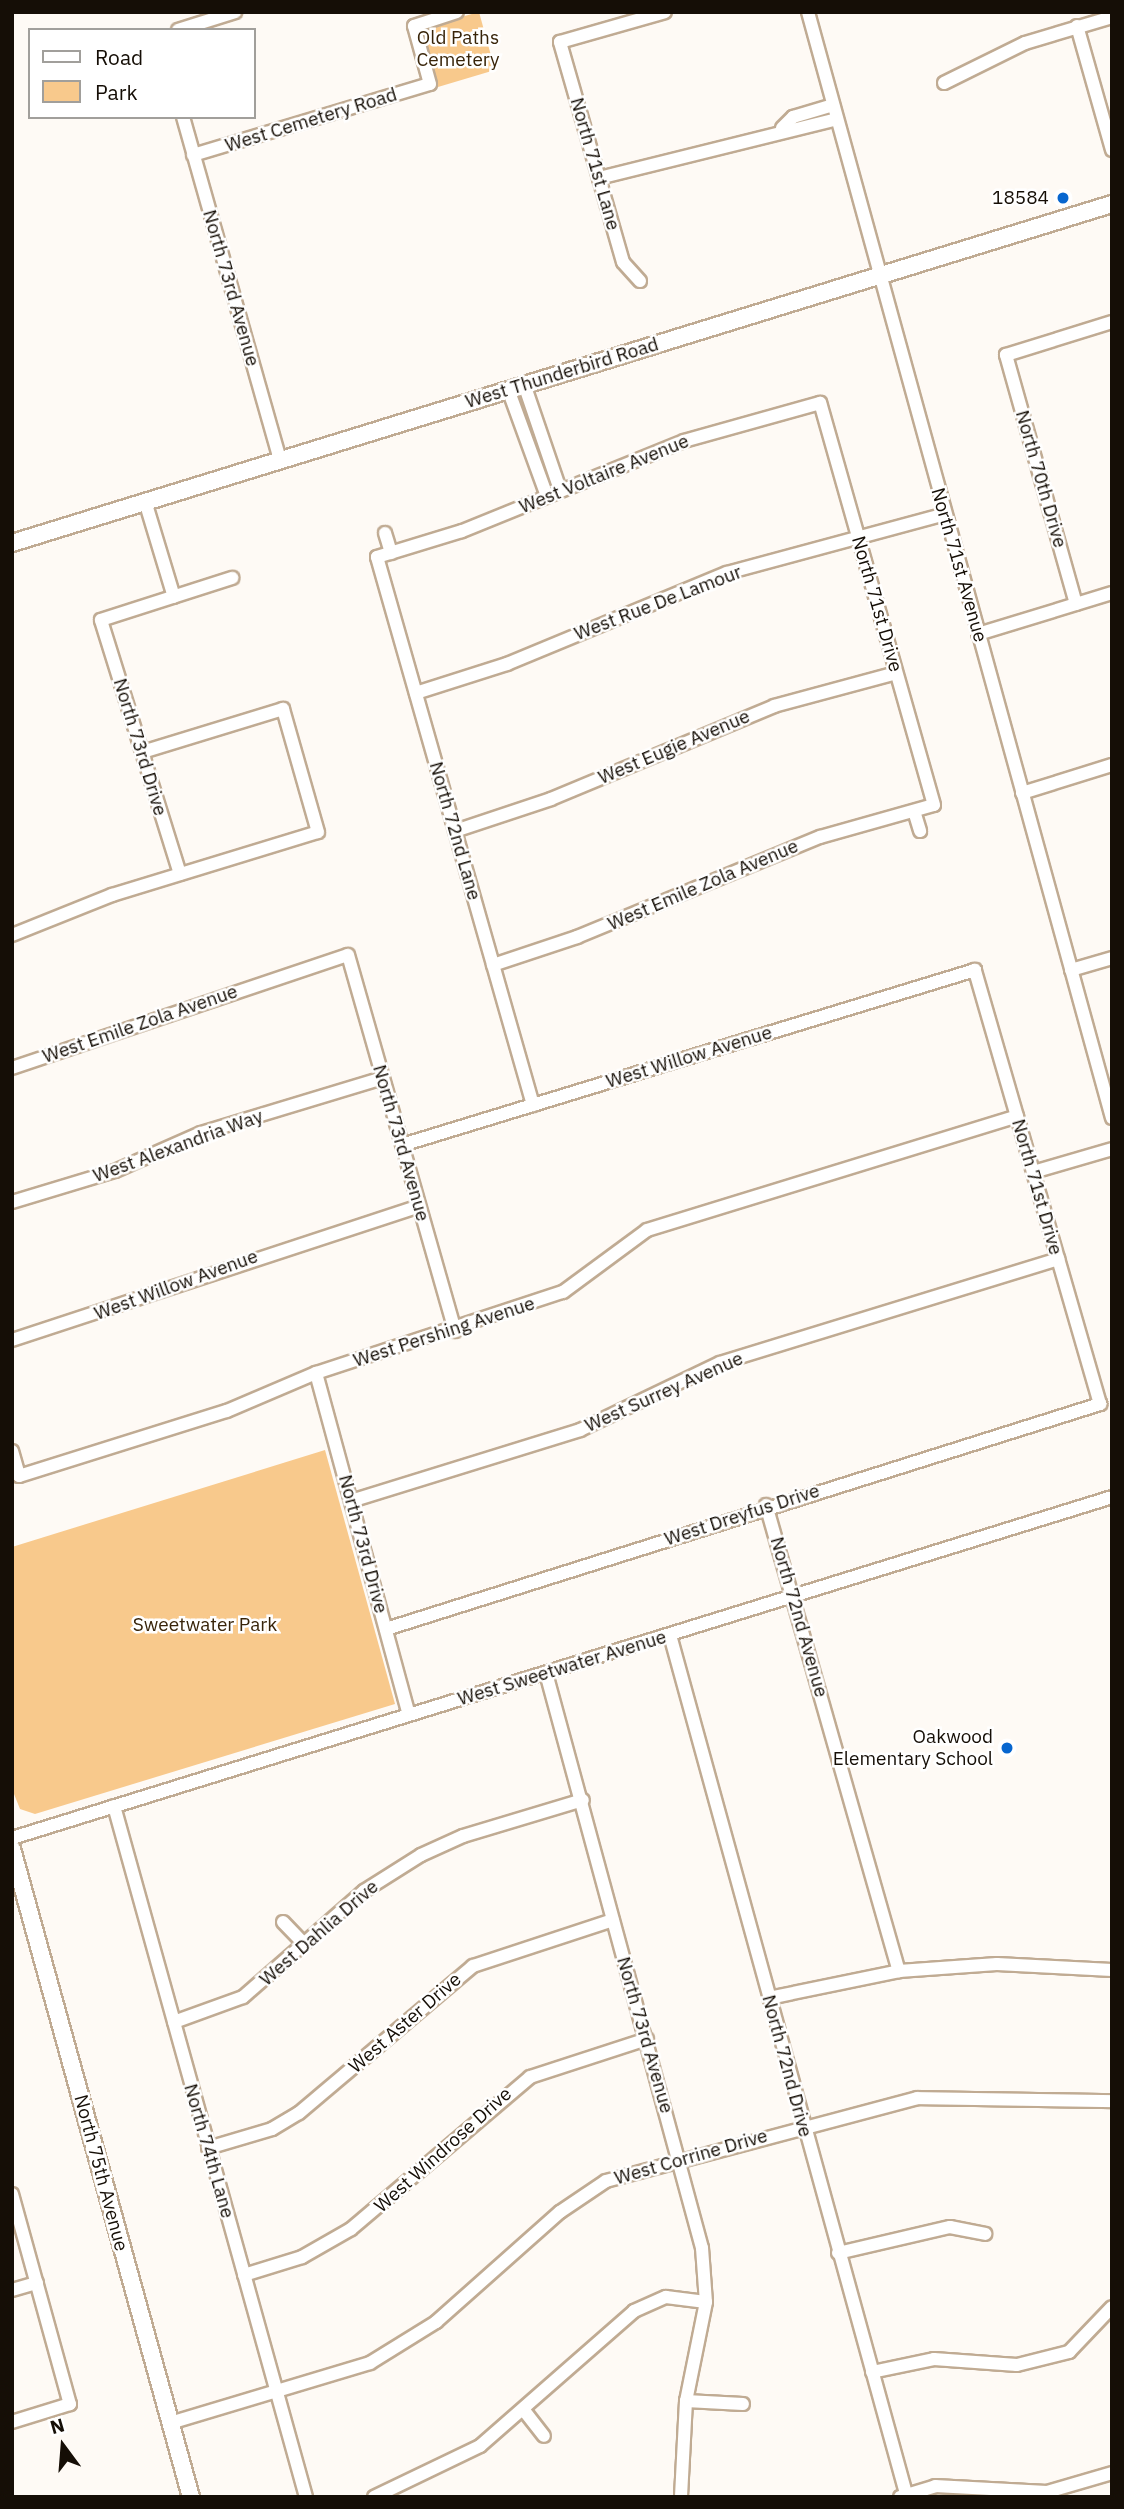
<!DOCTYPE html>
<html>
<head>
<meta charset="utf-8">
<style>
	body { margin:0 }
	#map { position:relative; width:1124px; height:2509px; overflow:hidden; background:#fefaf5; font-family:"IBM Plex Sans",sans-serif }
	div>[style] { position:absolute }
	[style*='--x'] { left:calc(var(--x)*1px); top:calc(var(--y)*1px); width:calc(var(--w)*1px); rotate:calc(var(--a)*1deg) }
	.green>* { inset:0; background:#f8c98c }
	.roads { filter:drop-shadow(2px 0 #c0ab93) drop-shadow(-2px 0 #c0ab93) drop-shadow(0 2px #c0ab93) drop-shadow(0 -2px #c0ab93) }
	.minor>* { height:12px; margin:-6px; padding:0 6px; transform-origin:6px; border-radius:6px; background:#fff }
	.major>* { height:16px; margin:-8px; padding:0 8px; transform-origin:8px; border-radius:8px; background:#fff }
	.dots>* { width:19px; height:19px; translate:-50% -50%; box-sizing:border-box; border:4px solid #fff; border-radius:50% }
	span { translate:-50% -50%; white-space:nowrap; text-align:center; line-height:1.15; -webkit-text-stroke:5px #fff; paint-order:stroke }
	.park-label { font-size:19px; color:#382409 }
	.street-label { font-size:19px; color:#150e06 }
	.poi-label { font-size:19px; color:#150e06 }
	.right { translate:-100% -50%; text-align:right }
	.frame { position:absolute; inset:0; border:14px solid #150e06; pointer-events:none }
	.legend { position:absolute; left:28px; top:28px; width:228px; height:91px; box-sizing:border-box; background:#fff; border:2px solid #a19f9b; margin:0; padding:9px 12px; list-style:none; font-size:21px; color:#150e06 }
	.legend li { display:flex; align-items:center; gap:14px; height:35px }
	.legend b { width:35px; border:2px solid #a19f9b }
	.north { position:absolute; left:28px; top:2411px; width:70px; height:70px; -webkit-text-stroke:5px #fff; paint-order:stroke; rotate:344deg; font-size:19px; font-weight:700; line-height:28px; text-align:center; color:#150e06 }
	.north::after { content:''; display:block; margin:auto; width:24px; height:32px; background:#150e06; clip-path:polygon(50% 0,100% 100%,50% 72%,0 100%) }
</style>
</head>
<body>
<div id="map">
	<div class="green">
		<div style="clip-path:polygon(479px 12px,495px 70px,438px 87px,422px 28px)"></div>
		<div style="clip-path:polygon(325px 1450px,395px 1704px,35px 1814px,20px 1809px,12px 1789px,12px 1547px)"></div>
	</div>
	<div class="roads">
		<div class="minor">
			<div style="--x:808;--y:12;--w:1147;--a:74.63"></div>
			<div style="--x:1077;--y:26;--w:129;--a:74.2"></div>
			<div style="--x:178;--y:30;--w:60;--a:-17.5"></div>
			<div style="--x:944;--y:83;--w:90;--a:-26.3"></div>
			<div style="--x:1025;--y:43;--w:91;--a:-16.6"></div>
			<div style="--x:183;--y:117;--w:355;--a:74.2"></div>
			<div style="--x:782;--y:128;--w:16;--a:-45"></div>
			<div style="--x:793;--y:117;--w:42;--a:-16.7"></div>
			<div style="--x:193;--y:155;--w:247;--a:-16.7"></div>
			<div style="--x:430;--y:84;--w:60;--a:-105.4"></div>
			<div style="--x:414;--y:26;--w:45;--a:-18"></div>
			<div style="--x:599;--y:178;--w:245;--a:-13.9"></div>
			<div style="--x:640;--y:281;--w:25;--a:-132"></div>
			<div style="--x:623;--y:262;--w:229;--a:-106"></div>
			<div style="--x:560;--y:42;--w:109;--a:-15.9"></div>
			<div style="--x:524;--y:384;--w:112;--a:71.2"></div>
			<div style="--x:508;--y:389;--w:114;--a:70"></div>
			<div style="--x:145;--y:501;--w:100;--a:73.2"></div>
			<div style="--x:385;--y:533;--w:21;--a:73"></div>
			<div style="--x:1076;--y:604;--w:259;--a:-105.7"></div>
			<div style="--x:1006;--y:355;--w:111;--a:-17.3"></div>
			<div style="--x:978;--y:634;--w:140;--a:-17"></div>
			<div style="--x:416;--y:693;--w:96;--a:-17.7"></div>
			<div style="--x:507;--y:664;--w:238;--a:-22.5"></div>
			<div style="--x:727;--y:573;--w:226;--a:-15.1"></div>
			<div style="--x:1022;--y:793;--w:94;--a:-17.3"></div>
			<div style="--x:914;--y:811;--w:21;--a:73"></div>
			<div style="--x:455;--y:831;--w:101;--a:-18.4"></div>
			<div style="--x:551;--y:799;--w:242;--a:-22.6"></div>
			<div style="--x:774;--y:706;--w:126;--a:-15.1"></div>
			<div style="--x:180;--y:874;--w:266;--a:-107.3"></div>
			<div style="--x:101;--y:620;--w:138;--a:-17.8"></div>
			<div style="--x:12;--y:935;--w:108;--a:-21.8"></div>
			<div style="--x:112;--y:895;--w:215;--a:-17"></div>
			<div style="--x:318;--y:832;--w:128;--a:-105.9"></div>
			<div style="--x:283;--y:709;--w:147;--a:163"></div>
			<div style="--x:493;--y:965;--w:89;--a:-18.4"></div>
			<div style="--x:577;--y:937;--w:263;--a:-22.4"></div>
			<div style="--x:820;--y:837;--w:118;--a:-15.7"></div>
			<div style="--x:934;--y:805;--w:418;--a:-105.8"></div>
			<div style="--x:820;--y:403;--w:141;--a:164.4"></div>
			<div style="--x:684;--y:441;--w:240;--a:157.9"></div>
			<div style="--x:462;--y:531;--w:89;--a:163"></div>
			<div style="--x:377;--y:557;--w:570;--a:74.11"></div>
			<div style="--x:1071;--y:970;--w:43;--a:-16.3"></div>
			<div style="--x:12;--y:1068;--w:354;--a:-18.6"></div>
			<div style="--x:348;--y:955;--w:391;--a:74.1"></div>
			<div style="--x:1033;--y:1172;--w:82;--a:-16.2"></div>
			<div style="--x:12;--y:1202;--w:108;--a:-16.8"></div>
			<div style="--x:115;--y:1171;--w:94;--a:-23.8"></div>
			<div style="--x:201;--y:1133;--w:190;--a:-16.8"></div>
			<div style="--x:12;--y:1340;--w:428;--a:-18.2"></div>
			<div style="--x:316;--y:1373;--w:354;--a:74.8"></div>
			<div style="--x:12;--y:1451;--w:26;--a:74"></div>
			<div style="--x:19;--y:1476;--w:218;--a:-17.4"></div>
			<div style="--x:227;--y:1411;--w:97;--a:-23.1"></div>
			<div style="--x:316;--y:1373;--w:260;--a:-18.2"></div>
			<div style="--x:563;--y:1292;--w:104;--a:-36.4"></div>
			<div style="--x:647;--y:1230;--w:387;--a:-17.1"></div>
			<div style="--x:351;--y:1501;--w:240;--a:-17.2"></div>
			<div style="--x:580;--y:1430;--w:155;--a:-25.6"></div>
			<div style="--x:720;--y:1363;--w:354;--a:-17.1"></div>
			<div style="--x:766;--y:1505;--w:485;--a:74.1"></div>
			<div style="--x:386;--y:1629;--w:749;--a:-17.49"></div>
			<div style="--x:1100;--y:1404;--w:452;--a:-106.1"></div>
			<div style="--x:975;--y:970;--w:599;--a:163.02"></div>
			<div style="--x:670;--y:1635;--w:894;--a:74.63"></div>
			<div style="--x:546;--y:1673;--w:596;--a:74.82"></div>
			<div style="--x:702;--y:2248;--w:54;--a:85.8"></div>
			<div style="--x:706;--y:2302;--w:101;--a:101.4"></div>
			<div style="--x:686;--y:2401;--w:96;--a:93"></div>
			<div style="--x:114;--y:1806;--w:717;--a:74.47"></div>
			<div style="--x:12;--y:1838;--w:1152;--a:-17.22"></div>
			<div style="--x:283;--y:1922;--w:30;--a:46"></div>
			<div style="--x:769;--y:1998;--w:133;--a:-11.7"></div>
			<div style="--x:899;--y:1971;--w:98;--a:-4.1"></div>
			<div style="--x:997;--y:1964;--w:115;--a:3"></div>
			<div style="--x:174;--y:2022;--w:73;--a:-19.9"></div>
			<div style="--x:243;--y:1997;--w:161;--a:-41.2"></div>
			<div style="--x:364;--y:1891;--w:67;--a:-32.3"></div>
			<div style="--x:421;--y:1855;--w:46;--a:-24.3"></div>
			<div style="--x:463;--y:1836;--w:125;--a:-16.7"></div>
			<div style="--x:208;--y:2148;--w:67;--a:-16.5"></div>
			<div style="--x:272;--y:2129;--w:31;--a:-31"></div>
			<div style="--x:299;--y:2113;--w:228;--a:-40.2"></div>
			<div style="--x:473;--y:1966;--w:147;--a:-18.2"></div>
			<div style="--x:12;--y:2194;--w:218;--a:74.6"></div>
			<div style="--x:70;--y:2404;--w:61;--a:162.8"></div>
			<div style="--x:838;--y:2253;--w:115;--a:-13.1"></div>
			<div style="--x:950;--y:2227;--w:36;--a:11"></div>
			<div style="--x:244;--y:2275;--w:61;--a:-17.2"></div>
			<div style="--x:302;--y:2257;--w:56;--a:-29.7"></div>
			<div style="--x:351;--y:2229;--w:235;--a:-40.3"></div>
			<div style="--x:530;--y:2077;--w:123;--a:-18"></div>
			<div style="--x:12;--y:2290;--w:26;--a:-16"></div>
			<div style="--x:872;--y:2372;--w:63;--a:-11.8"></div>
			<div style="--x:934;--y:2359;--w:83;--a:4.1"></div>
			<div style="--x:1017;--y:2365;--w:54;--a:-14"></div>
			<div style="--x:1069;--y:2352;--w:62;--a:-46.3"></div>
			<div style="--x:686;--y:2401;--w:57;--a:3"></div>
			<div style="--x:526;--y:2413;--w:29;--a:52"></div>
			<div style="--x:170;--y:2423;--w:209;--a:-16.7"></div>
			<div style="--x:370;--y:2363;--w:78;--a:-31.8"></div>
			<div style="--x:436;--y:2322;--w:166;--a:-41.6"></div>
			<div style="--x:560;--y:2212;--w:55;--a:-34"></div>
			<div style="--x:606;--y:2181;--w:322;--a:-14.9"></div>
			<div style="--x:917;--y:2098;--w:195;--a:0.9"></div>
			<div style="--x:374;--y:2497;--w:118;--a:-25.7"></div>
			<div style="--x:480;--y:2446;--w:205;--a:-41.2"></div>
			<div style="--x:634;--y:2311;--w:35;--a:-24"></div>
			<div style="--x:666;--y:2297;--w:40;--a:7.1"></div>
			<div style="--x:900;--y:2497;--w:37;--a:-17"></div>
			<div style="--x:935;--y:2486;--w:112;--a:3.1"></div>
			<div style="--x:1047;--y:2492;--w:68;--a:-16.3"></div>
		</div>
		<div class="major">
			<div style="--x:12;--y:543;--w:1151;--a:-17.13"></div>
			<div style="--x:12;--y:1849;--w:672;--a:74.56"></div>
		</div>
	</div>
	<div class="dots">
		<div style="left:1063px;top:198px;background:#0766cf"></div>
		<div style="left:1007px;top:1748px;background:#0766cf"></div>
	</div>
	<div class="park-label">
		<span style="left:458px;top:49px">Old Paths<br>Cemetery</span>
		<span style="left:205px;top:1625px">Sweetwater Park</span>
	</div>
	<div class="street-label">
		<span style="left:311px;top:120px;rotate:-17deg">West Cemetery Road</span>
		<span style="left:595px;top:164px;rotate:74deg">North 71st Lane</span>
		<span style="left:231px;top:288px;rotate:74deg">North 73rd Avenue</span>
		<span style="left:562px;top:373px;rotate:-17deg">West Thunderbird Road</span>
		<span style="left:604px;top:474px;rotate:-22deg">West Voltaire Avenue</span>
		<span style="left:1041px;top:479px;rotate:74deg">North 70th Drive</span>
		<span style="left:959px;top:565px;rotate:74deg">North 71st Avenue</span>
		<span style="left:658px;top:603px;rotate:-21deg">West Rue De Lamour</span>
		<span style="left:877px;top:604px;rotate:74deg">North 71st Drive</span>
		<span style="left:140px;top:747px;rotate:73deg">North 73rd Drive</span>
		<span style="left:674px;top:747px;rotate:-23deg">West Eugie Avenue</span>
		<span style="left:455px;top:831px;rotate:74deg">North 72nd Lane</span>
		<span style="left:703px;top:885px;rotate:-23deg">West Emile Zola Avenue</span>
		<span style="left:140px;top:1024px;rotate:-19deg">West Emile Zola Avenue</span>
		<span style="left:689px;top:1057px;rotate:-17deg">West Willow Avenue</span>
		<span style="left:401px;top:1143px;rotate:74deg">North 73rd Avenue</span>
		<span style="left:178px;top:1146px;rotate:-20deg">West Alexandria Way</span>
		<span style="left:1037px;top:1187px;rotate:74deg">North 71st Drive</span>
		<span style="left:176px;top:1285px;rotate:-20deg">West Willow Avenue</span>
		<span style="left:444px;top:1332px;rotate:-18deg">West Pershing Avenue</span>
		<span style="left:664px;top:1392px;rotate:-24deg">West Surrey Avenue</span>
		<span style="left:742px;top:1515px;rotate:-18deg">West Dreyfus Drive</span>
		<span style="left:363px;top:1544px;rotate:75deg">North 73rd Drive</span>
		<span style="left:799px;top:1617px;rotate:74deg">North 72nd Avenue</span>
		<span style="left:562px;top:1668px;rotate:-17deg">West Sweetwater Avenue</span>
		<span style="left:319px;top:1933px;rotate:-41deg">West Dahlia Drive</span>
		<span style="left:405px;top:2023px;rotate:-41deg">West Aster Drive</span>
		<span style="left:645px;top:2035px;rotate:74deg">North 73rd Avenue</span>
		<span style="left:787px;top:2066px;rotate:75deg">North 72nd Drive</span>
		<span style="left:443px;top:2150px;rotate:-42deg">West Windrose Drive</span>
		<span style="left:209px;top:2151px;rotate:74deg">North 74th Lane</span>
		<span style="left:691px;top:2157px;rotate:-16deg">West Corrine Drive</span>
		<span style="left:101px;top:2173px;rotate:75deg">North 75th Avenue</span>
	</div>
	<div class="poi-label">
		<span class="right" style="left:1049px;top:198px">18584</span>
		<span class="right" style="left:993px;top:1748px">Oakwood<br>Elementary School</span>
	</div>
	<div class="frame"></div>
	<ul class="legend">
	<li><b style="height:9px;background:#fff"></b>Road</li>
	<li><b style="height:19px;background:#f8c98c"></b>Park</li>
	</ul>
	<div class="north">N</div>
</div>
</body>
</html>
